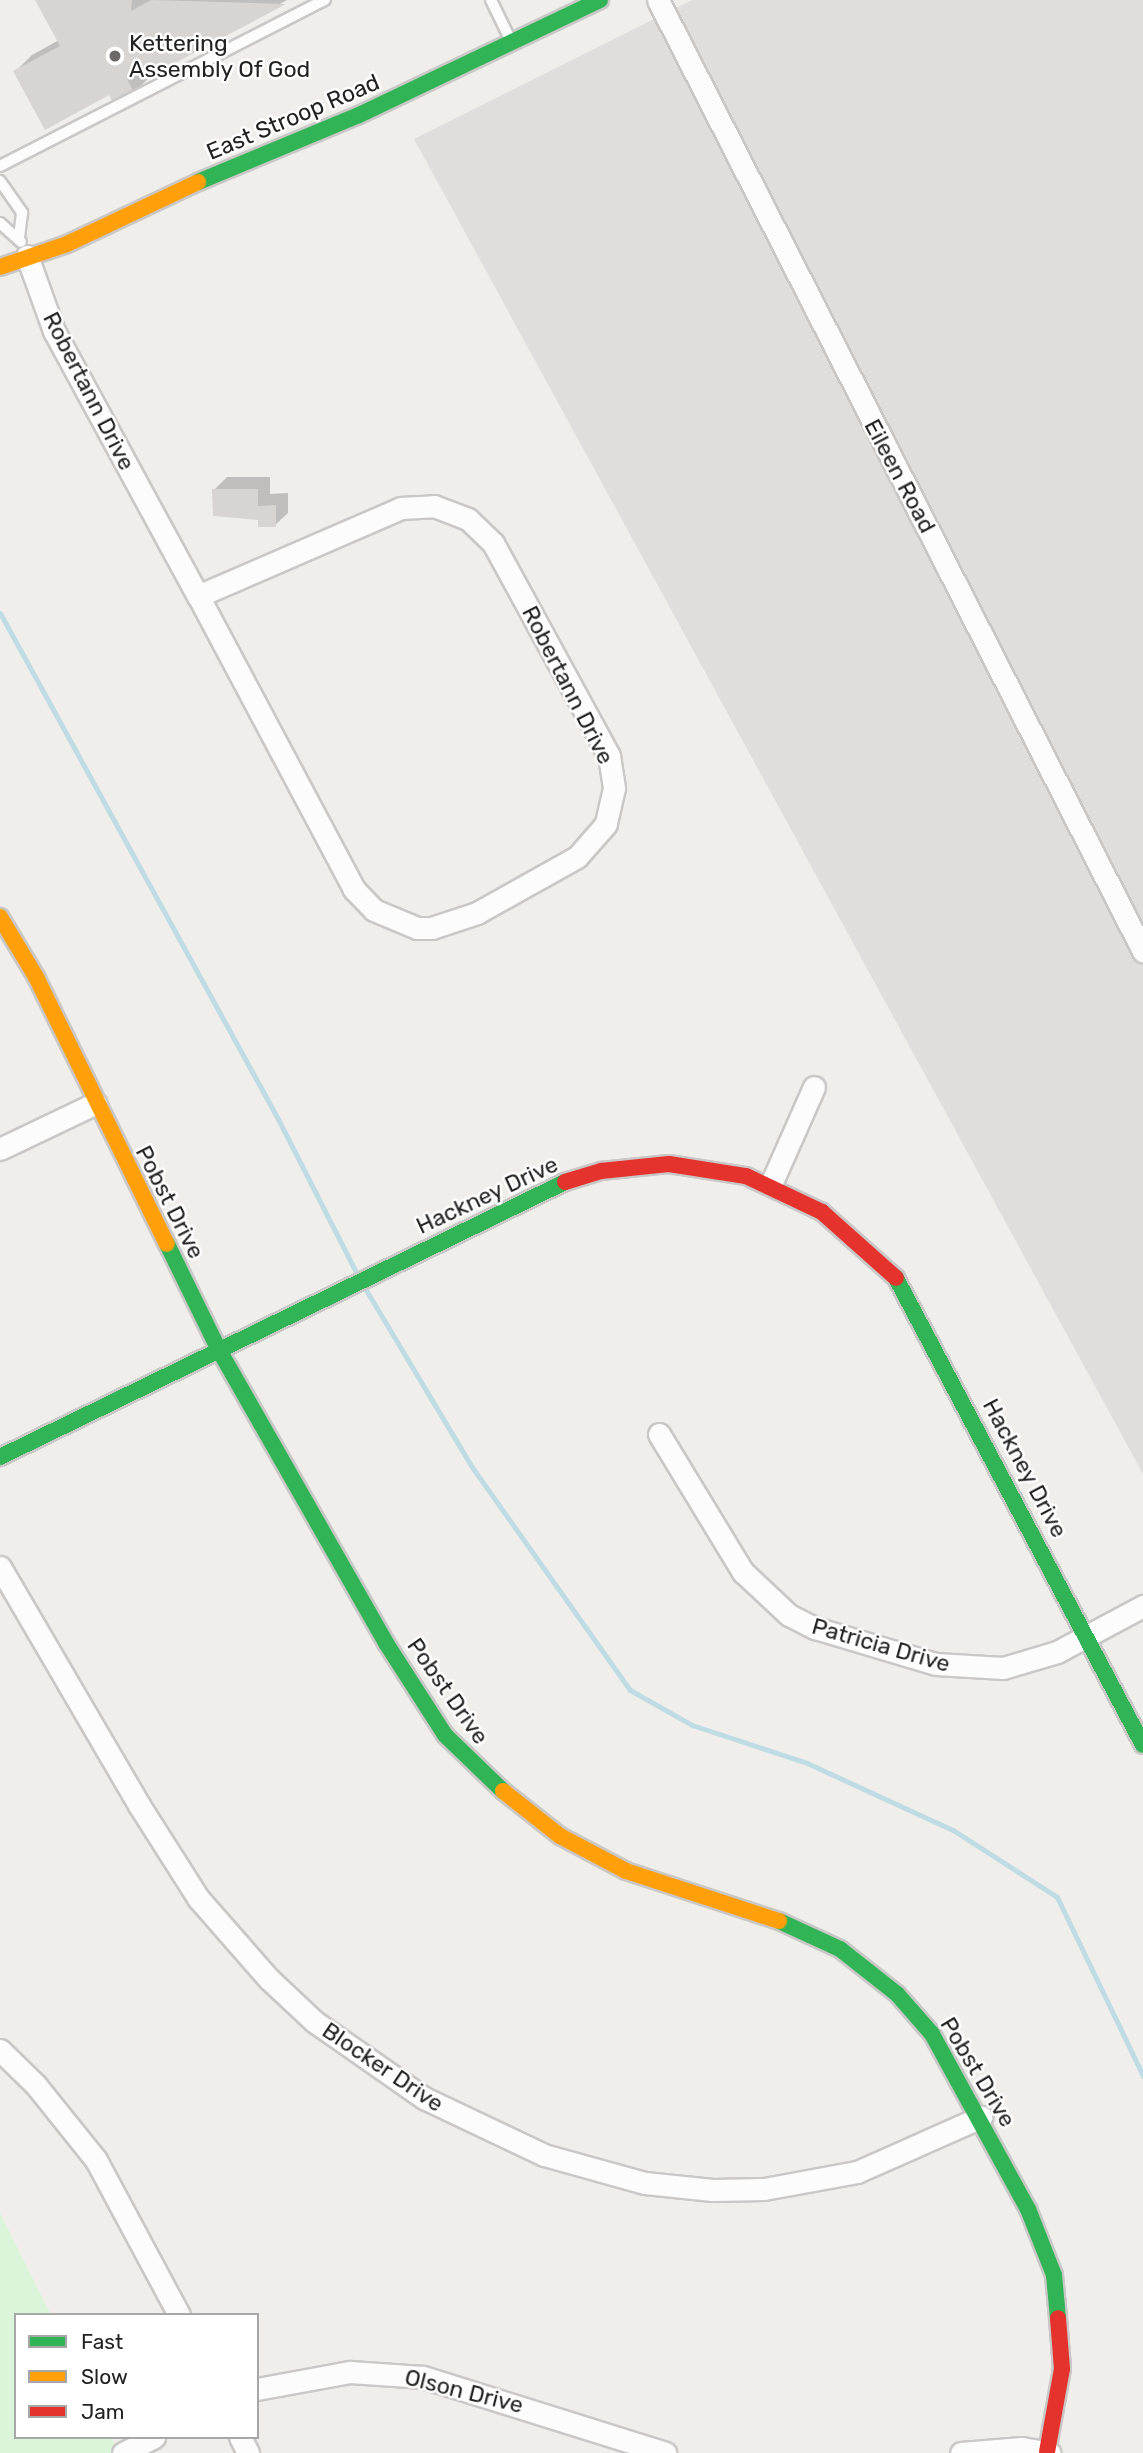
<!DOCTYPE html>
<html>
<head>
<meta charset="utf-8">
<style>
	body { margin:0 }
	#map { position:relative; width:1143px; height:2453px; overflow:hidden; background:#f0eeeb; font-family:Rubik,sans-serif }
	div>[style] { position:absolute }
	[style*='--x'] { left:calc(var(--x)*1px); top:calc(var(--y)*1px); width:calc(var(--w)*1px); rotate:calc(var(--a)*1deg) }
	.residential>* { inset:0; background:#dfdedc }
	.park>* { inset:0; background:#daf5da }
	.shadow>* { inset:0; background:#0003 }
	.stream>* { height:5px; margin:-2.5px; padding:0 2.5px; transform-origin:2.5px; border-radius:2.5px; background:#bfdbe3 }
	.building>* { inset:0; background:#d7d4d2 }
	.roads { filter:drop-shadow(2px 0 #c9c8c7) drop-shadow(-2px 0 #c9c8c7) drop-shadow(0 2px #c9c8c7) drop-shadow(0 -2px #c9c8c7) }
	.lane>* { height:10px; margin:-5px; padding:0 5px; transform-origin:5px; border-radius:5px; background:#fdfcfc }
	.street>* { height:21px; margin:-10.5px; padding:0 10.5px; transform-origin:10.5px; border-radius:10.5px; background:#fdfcfc }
	.fast>* { height:16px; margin:-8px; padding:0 8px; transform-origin:8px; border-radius:8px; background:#30b455 }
	.slow>* { height:16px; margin:-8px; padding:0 8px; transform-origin:8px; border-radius:8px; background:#ff9f0a }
	.jam>* { height:16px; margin:-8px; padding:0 8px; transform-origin:8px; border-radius:8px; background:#e5322d }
	.dots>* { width:19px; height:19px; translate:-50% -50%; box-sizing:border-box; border:4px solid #fff; border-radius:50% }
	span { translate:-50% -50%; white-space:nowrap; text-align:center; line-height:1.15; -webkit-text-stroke:5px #fff; paint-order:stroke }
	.poi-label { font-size:23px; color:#222 }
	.left { translate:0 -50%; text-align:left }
	.street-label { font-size:23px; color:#222 }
	.legend { position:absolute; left:14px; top:2313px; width:245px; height:126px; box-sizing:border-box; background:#fff; border:2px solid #a7a7a7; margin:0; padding:9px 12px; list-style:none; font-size:21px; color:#222 }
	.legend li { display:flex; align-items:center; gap:14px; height:35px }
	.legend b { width:35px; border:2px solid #a7a7a7 }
</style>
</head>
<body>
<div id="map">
	<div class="residential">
		<div style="clip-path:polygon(692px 0,1143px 0,1143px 1474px,414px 139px)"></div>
	</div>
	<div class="park">
		<div style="clip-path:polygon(0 2213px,51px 2315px,16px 2315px,16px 2437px,111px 2437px,119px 2453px,0 2453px)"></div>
	</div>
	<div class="shadow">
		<div style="clip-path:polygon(37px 0,287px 0,157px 71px,153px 63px,146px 67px,151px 76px,134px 92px,109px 93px,15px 72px,32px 55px,59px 40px)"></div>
		<div style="clip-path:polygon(227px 477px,270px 477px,270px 494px,288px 493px,288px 513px,275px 525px,260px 518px,214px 490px)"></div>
	</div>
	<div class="stream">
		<div style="--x:0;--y:613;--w:575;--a:61.21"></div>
		<div style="--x:277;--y:1117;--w:174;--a:63"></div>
		<div style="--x:366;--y:1290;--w:206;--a:59.1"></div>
		<div style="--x:472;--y:1467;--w:273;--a:54.7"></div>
		<div style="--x:630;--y:1690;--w:71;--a:29.4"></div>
		<div style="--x:692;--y:1725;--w:121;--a:18.3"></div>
		<div style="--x:807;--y:1763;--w:161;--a:24.7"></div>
		<div style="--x:953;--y:1830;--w:124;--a:32.8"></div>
		<div style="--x:1057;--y:1897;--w:199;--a:64.3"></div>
	</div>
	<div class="building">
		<div style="clip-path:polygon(35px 0,132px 0,131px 11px,151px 0,286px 4px,156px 73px,152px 66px,127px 79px,135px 94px,114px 105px,109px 95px,45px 130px,13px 71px,60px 46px)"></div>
		<div style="clip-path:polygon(212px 489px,258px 489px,258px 506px,276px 505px,276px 527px,258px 527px,258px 520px,213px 516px)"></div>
	</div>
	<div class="roads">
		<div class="lane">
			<div style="--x:491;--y:0;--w:46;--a:64"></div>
			<div style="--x:0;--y:166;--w:365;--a:-27.1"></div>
			<div style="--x:0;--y:181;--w:39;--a:55"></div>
			<div style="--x:22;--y:213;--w:25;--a:97"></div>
			<div style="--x:0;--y:223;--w:28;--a:42"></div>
		</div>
		<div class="street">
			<div style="--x:658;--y:0;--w:1068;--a:62.98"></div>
			<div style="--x:27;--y:256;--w:80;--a:70.2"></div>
			<div style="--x:54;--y:331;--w:302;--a:61.5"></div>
			<div style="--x:434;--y:506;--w:36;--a:21"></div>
			<div style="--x:468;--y:519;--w:35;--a:44"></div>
			<div style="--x:493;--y:543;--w:243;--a:61.4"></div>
			<div style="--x:609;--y:756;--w:32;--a:81"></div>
			<div style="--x:614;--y:788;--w:37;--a:103"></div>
			<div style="--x:606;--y:824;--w:44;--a:131.3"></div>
			<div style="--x:577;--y:857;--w:115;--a:150.8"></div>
			<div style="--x:477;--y:913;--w:47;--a:161.6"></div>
			<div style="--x:432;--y:928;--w:15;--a:180"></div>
			<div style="--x:417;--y:928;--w:47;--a:-157.3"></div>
			<div style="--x:374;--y:910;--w:29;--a:-134"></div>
			<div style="--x:354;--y:889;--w:332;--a:-118"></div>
			<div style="--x:198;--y:596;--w:221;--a:-23.4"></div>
			<div style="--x:401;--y:508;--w:33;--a:-3"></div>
			<div style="--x:0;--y:1149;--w:106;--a:-25.6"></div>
			<div style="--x:771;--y:1184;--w:106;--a:-66.1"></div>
			<div style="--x:659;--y:1434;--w:162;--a:58.7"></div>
			<div style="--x:743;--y:1572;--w:63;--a:43.1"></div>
			<div style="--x:789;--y:1615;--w:29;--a:27"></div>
			<div style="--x:815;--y:1628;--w:126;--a:16.6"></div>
			<div style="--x:936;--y:1664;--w:67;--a:3.4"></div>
			<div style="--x:1003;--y:1668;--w:56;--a:-16.5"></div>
			<div style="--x:1057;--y:1652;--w:98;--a:-28.1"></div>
			<div style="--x:0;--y:1567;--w:276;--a:59.7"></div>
			<div style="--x:139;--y:1805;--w:110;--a:57.6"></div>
			<div style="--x:198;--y:1898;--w:108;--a:48.8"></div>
			<div style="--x:269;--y:1979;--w:63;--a:43.1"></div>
			<div style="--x:315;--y:2022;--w:133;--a:34.9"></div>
			<div style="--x:424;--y:2098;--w:133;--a:25.4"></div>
			<div style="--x:544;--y:2155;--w:105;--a:15.5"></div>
			<div style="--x:645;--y:2183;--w:68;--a:5.9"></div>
			<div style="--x:713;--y:2190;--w:51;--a:-1.1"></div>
			<div style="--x:764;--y:2189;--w:95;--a:-10.4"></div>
			<div style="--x:857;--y:2172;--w:136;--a:-23.9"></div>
			<div style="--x:0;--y:2050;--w:49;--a:44.2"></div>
			<div style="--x:35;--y:2084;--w:97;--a:51.2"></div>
			<div style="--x:96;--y:2160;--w:176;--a:61.8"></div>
			<div style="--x:257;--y:2389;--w:95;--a:-10.4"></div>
			<div style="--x:350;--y:2372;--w:73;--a:3.9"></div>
			<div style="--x:423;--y:2377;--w:254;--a:17.4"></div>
			<div style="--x:240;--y:2437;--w:18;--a:63"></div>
			<div style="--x:123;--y:2453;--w:35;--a:-27"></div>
			<div style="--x:961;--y:2453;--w:61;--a:-4.7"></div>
			<div style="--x:1022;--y:2448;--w:28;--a:10"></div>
		</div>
		<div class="fast">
			<div style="--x:198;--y:182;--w:174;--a:-22.6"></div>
			<div style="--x:359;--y:115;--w:267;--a:-25.5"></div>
			<div style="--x:167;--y:1244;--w:118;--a:63.9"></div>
			<div style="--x:219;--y:1350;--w:337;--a:60.3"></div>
			<div style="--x:386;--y:1643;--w:109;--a:57.3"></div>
			<div style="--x:445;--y:1735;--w:81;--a:44"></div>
			<div style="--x:896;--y:1278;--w:528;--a:62.13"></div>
			<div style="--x:0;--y:1457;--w:628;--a:-25.95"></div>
			<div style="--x:779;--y:1921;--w:67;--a:24.7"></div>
			<div style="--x:840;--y:1949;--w:73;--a:38.3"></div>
			<div style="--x:897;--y:1994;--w:53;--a:48.8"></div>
			<div style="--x:932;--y:2034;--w:200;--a:61.3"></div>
			<div style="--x:1028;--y:2209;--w:71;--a:68.5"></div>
			<div style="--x:1054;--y:2275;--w:43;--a:84.7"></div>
		</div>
		<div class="slow">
			<div style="--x:0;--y:267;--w:71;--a:-18.9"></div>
			<div style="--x:67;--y:244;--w:145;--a:-25.3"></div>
			<div style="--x:0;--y:917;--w:70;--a:59"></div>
			<div style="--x:36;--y:977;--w:297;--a:63.9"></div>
			<div style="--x:503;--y:1791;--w:73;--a:38.3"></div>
			<div style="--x:560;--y:1836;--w:75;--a:27.9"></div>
			<div style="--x:626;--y:1871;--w:161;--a:18.1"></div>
		</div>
		<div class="jam">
			<div style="--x:565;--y:1182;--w:38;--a:-17"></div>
			<div style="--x:601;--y:1171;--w:68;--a:-5.9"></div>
			<div style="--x:669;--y:1164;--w:78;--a:8.9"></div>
			<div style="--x:746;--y:1176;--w:84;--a:25.3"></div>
			<div style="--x:822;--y:1212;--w:99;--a:41.7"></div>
			<div style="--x:1047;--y:2452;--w:84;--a:-79.8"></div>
			<div style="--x:1062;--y:2369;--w:51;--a:-94.5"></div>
		</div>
	</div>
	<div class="dots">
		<div style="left:115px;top:56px;background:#6a6968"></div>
	</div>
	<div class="poi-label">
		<span class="left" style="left:129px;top:56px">Kettering<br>Assembly Of God</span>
	</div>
	<div class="street-label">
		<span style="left:293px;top:117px;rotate:-23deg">East Stroop Road</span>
		<span style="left:89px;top:391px;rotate:63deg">Robertann Drive</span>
		<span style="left:900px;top:476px;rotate:62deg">Eileen Road</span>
		<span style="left:568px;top:685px;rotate:63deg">Robertann Drive</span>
		<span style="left:487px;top:1195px;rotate:-25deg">Hackney Drive</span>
		<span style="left:170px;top:1202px;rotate:63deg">Pobst Drive</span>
		<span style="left:1025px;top:1468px;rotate:62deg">Hackney Drive</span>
		<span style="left:881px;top:1645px;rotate:16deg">Patricia Drive</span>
		<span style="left:448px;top:1691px;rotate:55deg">Pobst Drive</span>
		<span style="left:383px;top:2067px;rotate:34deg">Blocker Drive</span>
		<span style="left:978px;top:2072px;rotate:59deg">Pobst Drive</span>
		<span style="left:464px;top:2391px;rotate:14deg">Olson Drive</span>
	</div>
	<ul class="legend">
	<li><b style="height:9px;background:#30b455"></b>Fast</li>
	<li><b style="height:9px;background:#ff9f0a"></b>Slow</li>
	<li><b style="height:9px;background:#e5322d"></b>Jam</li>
	</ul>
</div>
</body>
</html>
